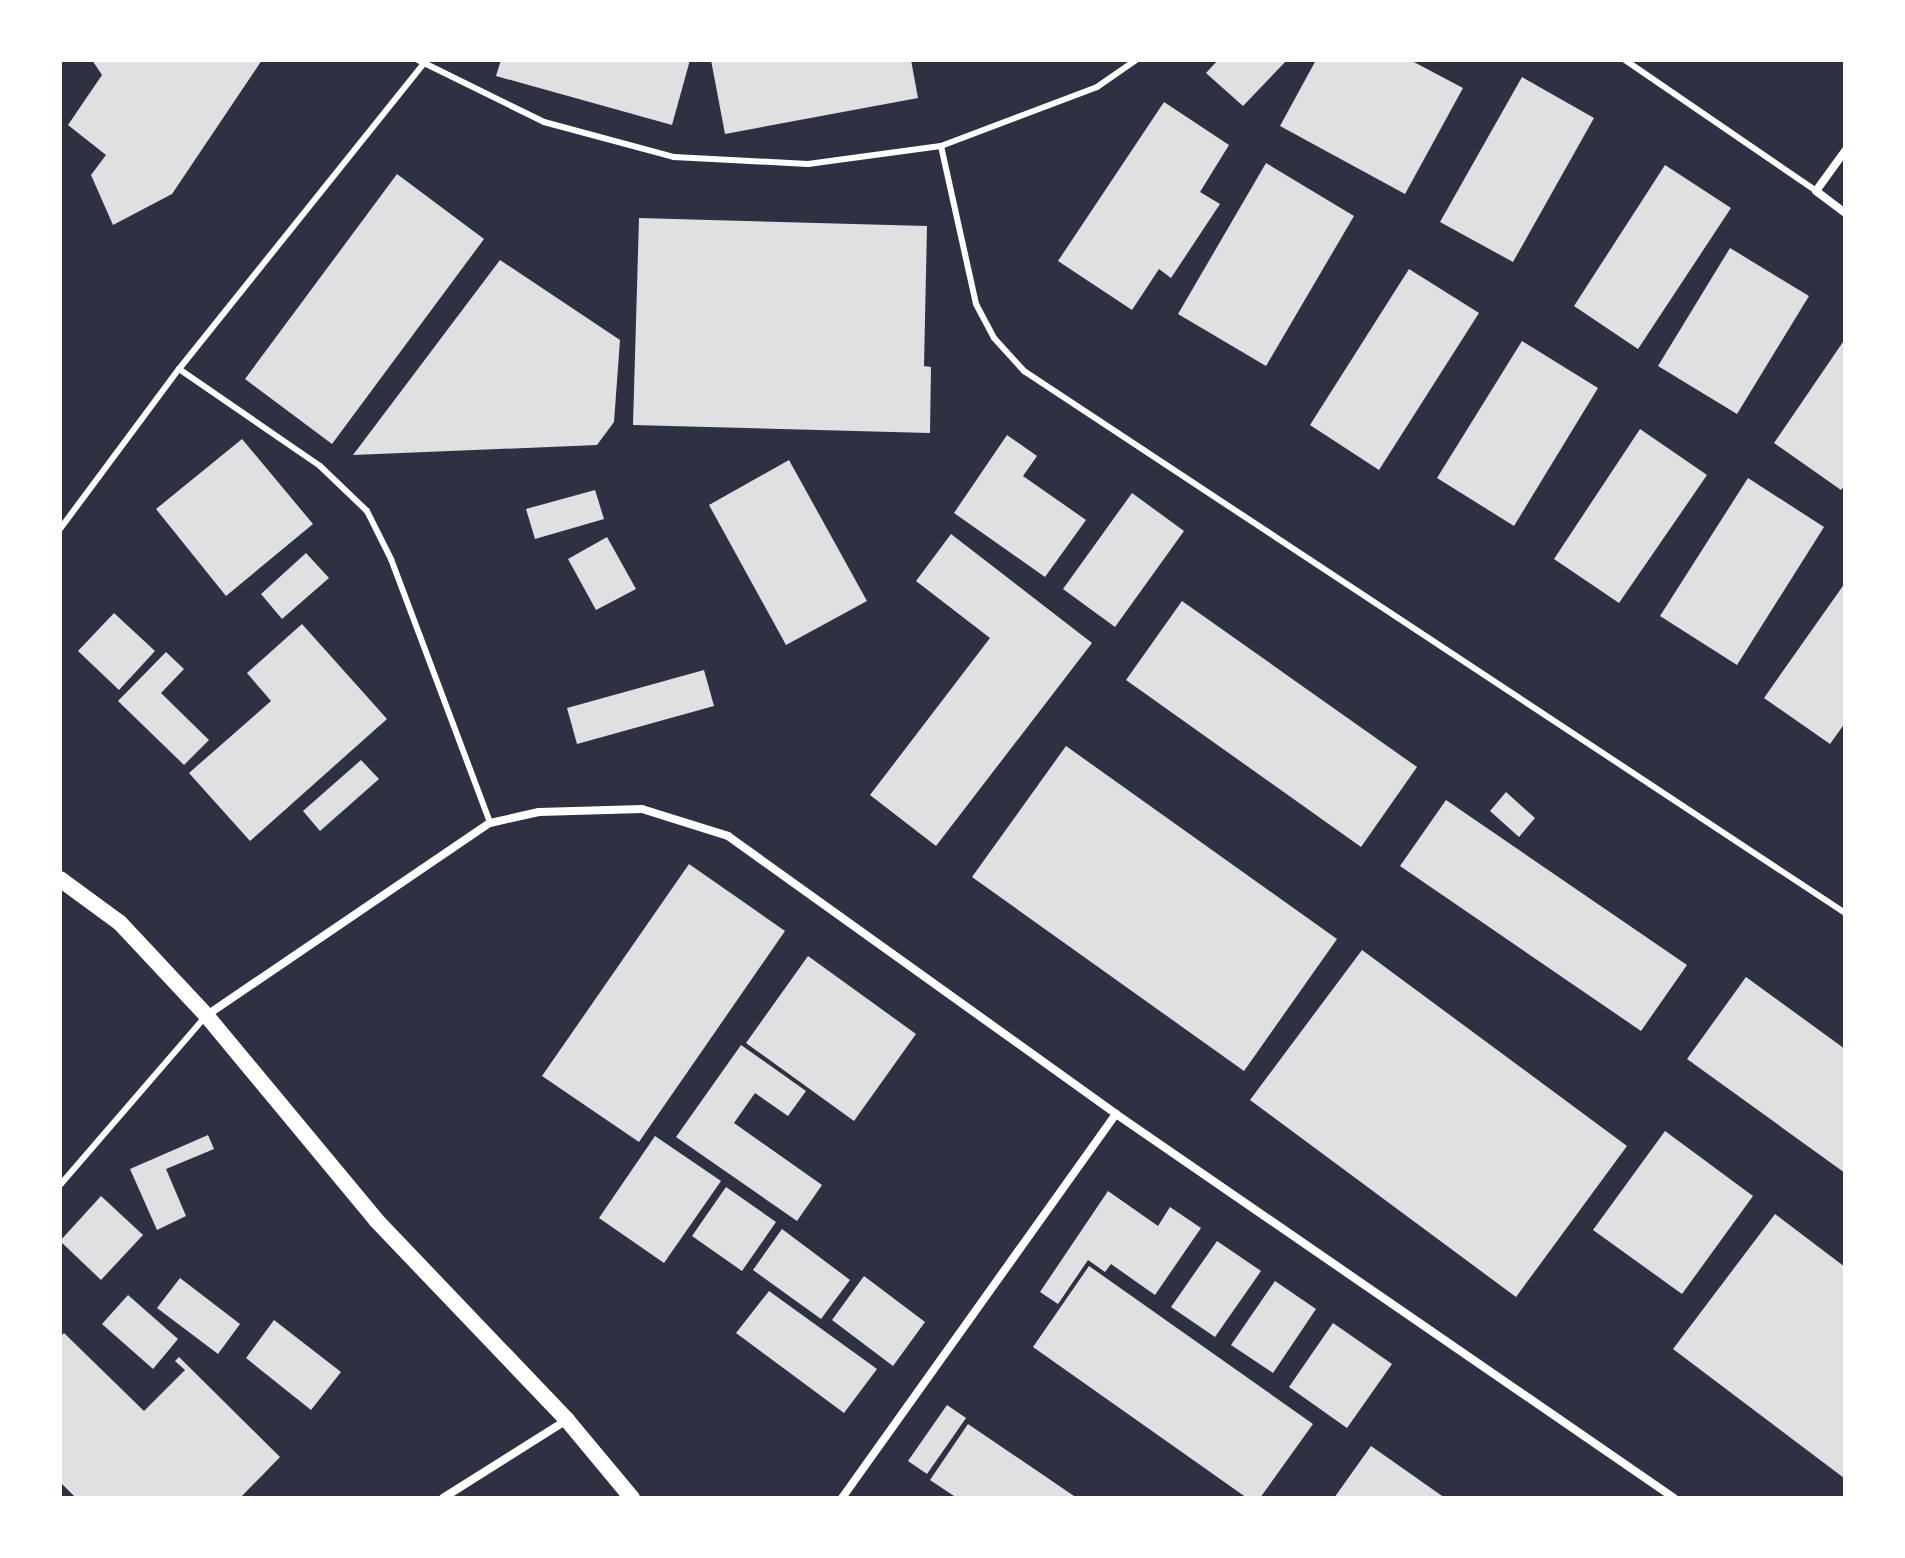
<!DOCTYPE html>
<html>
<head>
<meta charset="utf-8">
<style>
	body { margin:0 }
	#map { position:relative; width:1905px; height:1558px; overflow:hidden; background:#2d3142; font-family:Mulish,sans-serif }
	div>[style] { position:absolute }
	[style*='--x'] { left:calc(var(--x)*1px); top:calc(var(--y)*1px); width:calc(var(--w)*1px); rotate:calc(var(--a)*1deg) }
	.building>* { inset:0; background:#e0e0e3 }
	.service>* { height:6px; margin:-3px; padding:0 3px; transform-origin:3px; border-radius:3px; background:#fff }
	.minor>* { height:8px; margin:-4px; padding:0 4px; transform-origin:4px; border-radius:4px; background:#fff }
	.secondary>* { height:16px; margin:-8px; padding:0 8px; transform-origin:8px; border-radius:8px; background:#fff }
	span { translate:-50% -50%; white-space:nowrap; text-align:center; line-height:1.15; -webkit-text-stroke:7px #fff; paint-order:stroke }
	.frame { position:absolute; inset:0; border:62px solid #fff; pointer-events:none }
</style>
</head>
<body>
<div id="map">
	<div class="building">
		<div style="clip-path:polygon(92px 60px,262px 60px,172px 194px,113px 225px,91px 175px,106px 155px,68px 125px,102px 75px)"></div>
		<div style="clip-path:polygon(501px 60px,690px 60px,672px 125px,496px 76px)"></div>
		<div style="clip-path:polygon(711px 60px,911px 60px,918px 98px,725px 134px)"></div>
		<div style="clip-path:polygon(1218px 60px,1287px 60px,1243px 106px,1206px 73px)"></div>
		<div style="clip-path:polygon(1316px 60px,1410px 60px,1463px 88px,1405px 194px,1280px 126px)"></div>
		<div style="clip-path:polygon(1522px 77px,1594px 118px,1513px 262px,1440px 222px)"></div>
		<div style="clip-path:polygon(1164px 102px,1229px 145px,1200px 192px,1220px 204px,1171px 278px,1159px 269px,1132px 310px,1058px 261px)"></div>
		<div style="clip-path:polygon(1266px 163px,1354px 216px,1266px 366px,1178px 314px)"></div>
		<div style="clip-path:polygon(1665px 165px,1731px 208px,1638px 349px,1574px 306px)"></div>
		<div style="clip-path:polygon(397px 174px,484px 239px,332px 444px,245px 379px)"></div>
		<div style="clip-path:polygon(639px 218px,927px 226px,924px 366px,931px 367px,930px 433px,633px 425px)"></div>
		<div style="clip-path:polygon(1730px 248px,1809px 296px,1737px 414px,1658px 366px)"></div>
		<div style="clip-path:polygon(500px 260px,620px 340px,614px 422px,597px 445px,353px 455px)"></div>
		<div style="clip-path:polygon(1409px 269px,1479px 313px,1379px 470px,1310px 425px)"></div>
		<div style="clip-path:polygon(1845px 339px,1845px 485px,1841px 490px,1774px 443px)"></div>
		<div style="clip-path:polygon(1522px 341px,1598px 388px,1514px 526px,1437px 478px)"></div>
		<div style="clip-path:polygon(1640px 429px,1707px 475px,1619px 603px,1554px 559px)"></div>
		<div style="clip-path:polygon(1007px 435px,1037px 456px,1023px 476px,1086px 520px,1045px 577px,954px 513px)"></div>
		<div style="clip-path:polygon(242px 439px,313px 524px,226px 596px,156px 509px)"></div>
		<div style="clip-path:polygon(789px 460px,867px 601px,786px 645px,709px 505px)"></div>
		<div style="clip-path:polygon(1748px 478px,1824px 527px,1737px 665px,1660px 616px)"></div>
		<div style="clip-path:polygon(595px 490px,604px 519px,535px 539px,526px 509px)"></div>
		<div style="clip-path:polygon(1132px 493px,1184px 531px,1115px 627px,1063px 589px)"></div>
		<div style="clip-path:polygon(951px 534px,1092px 643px,936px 846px,870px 795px,990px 638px,916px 581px)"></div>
		<div style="clip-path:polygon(607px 537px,636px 589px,596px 610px,568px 559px)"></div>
		<div style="clip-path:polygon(306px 553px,329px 578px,282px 619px,261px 594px)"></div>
		<div style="clip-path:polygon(1845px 583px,1845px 723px,1830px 744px,1764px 698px)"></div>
		<div style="clip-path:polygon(1182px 601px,1417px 767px,1361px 847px,1126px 680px)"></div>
		<div style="clip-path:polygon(114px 613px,155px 651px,119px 690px,78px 651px)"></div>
		<div style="clip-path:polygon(302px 624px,387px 719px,250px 841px,189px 773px,271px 701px,247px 673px)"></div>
		<div style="clip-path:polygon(166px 652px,184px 669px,161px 693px,209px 740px,184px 765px,118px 701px)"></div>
		<div style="clip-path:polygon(704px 670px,714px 706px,577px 744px,567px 708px)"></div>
		<div style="clip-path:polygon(1066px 746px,1337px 939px,1244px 1071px,972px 877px)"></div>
		<div style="clip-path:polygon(361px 760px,379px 779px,320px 831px,303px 811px)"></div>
		<div style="clip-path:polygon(1506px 792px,1535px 818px,1519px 837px,1490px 811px)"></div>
		<div style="clip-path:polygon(1446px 800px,1687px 965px,1641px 1031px,1400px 866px)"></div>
		<div style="clip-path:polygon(689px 864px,785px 931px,639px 1142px,542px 1076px)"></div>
		<div style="clip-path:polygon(1362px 950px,1627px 1146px,1516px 1297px,1250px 1100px)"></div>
		<div style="clip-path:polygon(808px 956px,916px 1034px,854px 1121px,746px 1043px)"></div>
		<div style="clip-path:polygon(1746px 977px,1845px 1049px,1845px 1173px,1687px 1059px)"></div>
		<div style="clip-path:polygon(741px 1045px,806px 1091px,788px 1116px,755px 1093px,734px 1123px,822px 1185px,797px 1221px,676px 1137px)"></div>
		<div style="clip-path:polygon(1665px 1131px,1753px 1196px,1682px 1294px,1593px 1230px)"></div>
		<div style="clip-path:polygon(208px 1135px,214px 1149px,166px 1169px,186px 1216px,157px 1230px,130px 1169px)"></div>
		<div style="clip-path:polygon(655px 1136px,721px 1181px,664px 1263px,599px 1218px)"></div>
		<div style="clip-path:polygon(726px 1187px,776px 1222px,742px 1271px,692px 1236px)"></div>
		<div style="clip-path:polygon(1108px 1191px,1158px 1226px,1170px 1207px,1201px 1228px,1155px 1295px,1111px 1264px,1105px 1272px,1088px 1260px,1058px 1304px,1040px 1292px)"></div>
		<div style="clip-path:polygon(101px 1196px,143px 1235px,101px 1280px,60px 1241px)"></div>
		<div style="clip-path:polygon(1775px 1214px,1845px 1267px,1844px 1478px,1673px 1349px)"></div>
		<div style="clip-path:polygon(782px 1229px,850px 1280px,821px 1319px,753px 1270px)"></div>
		<div style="clip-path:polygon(1217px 1241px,1261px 1271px,1215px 1337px,1171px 1307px)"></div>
		<div style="clip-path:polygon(1089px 1266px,1313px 1424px,1260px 1498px,1247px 1498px,1033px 1347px)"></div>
		<div style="clip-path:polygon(864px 1276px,925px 1322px,893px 1366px,832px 1320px)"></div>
		<div style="clip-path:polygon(180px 1278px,240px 1324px,218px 1354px,157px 1308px)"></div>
		<div style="clip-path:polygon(1275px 1281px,1316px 1309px,1273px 1373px,1231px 1345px)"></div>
		<div style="clip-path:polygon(769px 1291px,877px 1369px,844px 1413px,736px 1333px)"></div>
		<div style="clip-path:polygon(128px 1295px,178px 1339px,153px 1369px,102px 1324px)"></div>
		<div style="clip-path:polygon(274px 1320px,341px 1372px,311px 1410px,246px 1358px)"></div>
		<div style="clip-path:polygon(1333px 1323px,1392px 1364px,1347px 1428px,1289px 1387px)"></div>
		<div style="clip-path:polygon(64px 1333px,144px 1411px,185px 1370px,175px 1361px,179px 1357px,280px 1457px,240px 1498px,76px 1498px,60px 1482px,60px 1337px)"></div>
		<div style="clip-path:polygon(947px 1405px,966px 1418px,927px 1474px,908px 1461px)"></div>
		<div style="clip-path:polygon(968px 1424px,1077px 1498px,957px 1498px,930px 1480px)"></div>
		<div style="clip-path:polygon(1371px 1446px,1445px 1498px,1334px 1498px)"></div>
	</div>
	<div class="service">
		<div style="--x:418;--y:60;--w:140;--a:26.2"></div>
		<div style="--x:544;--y:122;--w:135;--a:15.1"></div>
		<div style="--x:674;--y:157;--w:134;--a:3"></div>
		<div style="--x:808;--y:164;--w:134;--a:-7.7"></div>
		<div style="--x:941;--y:146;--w:167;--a:-20.7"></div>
		<div style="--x:1097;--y:87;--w:47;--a:-34.7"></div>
		<div style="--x:1625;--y:60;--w:232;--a:34.4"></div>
		<div style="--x:941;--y:146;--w:162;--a:77.5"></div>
		<div style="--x:976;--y:304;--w:38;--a:62"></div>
		<div style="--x:994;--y:338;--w:45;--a:47.7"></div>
		<div style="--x:1024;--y:371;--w:984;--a:33.43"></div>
		<div style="--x:179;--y:369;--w:171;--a:34.5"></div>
		<div style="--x:320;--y:466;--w:65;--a:43.8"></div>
		<div style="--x:367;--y:511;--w:54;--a:63.4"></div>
		<div style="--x:391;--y:559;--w:282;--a:69.4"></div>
		<div style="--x:60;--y:529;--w:199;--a:-53.4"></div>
		<div style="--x:179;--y:369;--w:391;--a:-51.3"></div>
		<div style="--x:60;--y:1185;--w:221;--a:-49.2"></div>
	</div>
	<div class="minor">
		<div style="--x:1845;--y:151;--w:49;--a:125.9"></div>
		<div style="--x:1816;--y:191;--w:36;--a:37"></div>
		<div style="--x:207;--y:1015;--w:342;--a:-34.2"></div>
		<div style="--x:490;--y:823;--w:50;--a:-12.7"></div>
		<div style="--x:539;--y:812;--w:103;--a:-1.7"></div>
		<div style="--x:642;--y:809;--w:90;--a:17.4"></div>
		<div style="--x:728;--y:836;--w:477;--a:35.6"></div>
		<div style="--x:443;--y:1498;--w:146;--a:-32.2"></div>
		<div style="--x:842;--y:1498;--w:472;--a:-54.5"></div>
		<div style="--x:1116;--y:1114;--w:677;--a:34.53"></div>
	</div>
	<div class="secondary">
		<div style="--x:60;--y:879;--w:74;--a:36.3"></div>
		<div style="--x:120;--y:923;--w:126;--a:46.9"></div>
		<div style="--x:206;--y:1015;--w:266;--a:50.3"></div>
		<div style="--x:376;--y:1220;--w:277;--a:46.3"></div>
		<div style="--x:567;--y:1420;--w:102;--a:50.2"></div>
	</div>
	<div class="frame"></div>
</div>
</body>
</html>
